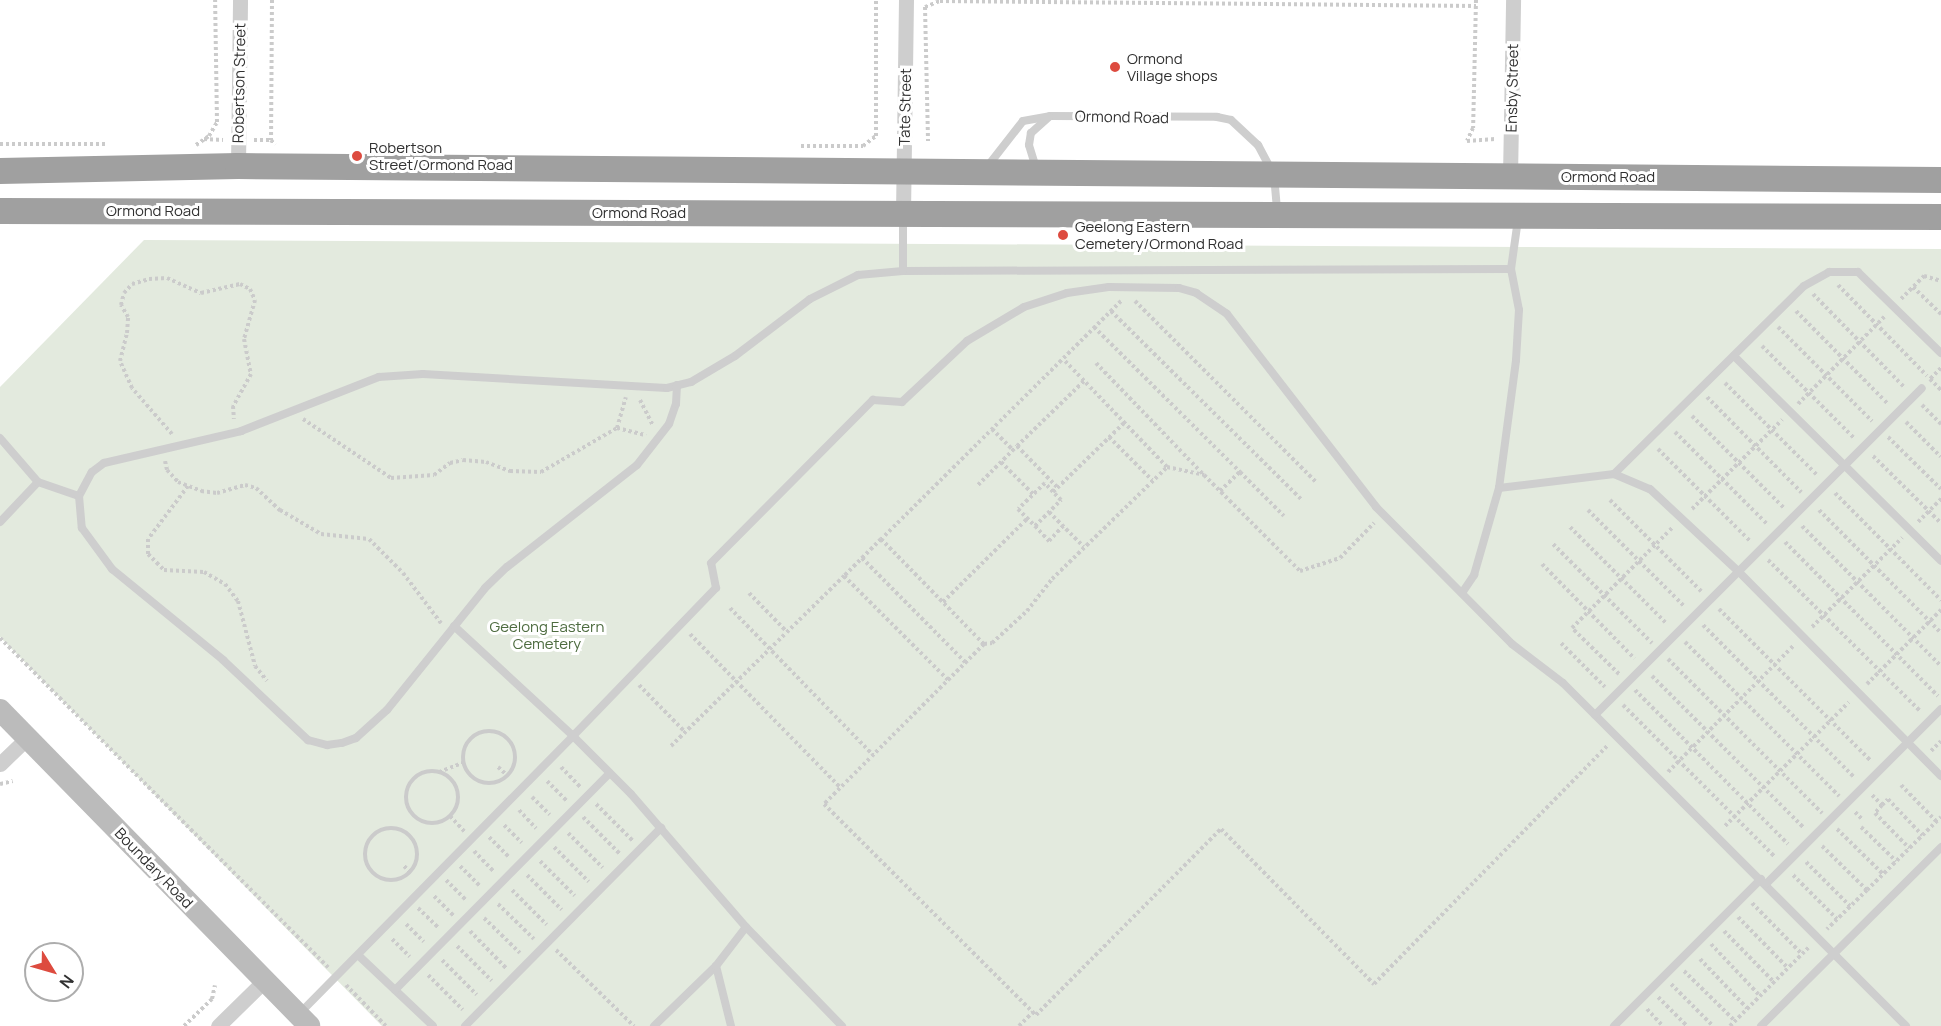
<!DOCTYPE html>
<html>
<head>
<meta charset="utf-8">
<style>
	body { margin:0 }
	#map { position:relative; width:1941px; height:1026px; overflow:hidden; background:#fff; font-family:Manrope,sans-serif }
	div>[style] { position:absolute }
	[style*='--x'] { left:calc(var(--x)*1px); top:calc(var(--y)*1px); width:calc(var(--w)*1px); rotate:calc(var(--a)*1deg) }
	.green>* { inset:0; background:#e3eade }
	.path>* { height:4px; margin-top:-2px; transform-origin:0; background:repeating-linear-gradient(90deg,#cbcbcb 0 3px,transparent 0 6px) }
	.path>.ring { margin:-2px; padding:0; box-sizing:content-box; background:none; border:4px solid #cbcbcb; border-radius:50% }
	.service>* { height:8px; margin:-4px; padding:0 4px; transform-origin:4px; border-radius:4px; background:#cecece }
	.minor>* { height:15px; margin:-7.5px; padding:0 7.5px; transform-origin:7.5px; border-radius:7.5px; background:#cecece }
	.secondary>* { height:22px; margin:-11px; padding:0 11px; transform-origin:11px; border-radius:11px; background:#bbb }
	.trunk>* { height:26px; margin:-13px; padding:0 13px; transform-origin:13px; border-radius:13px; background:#a0a0a0 }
	.dots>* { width:16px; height:16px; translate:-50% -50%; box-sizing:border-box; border:3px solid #fff; border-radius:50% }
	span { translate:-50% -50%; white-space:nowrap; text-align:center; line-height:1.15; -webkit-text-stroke:6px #fff; paint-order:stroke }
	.poi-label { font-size:15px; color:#313131 }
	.left { translate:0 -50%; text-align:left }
	.street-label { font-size:15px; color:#313131 }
	.park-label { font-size:15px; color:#4e6c40 }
	.north { position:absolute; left:24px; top:942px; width:60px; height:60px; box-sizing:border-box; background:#fff; border:2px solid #adadad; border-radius:50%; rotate:127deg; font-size:16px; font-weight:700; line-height:24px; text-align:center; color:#313131 }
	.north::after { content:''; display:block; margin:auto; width:21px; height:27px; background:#dd4b3f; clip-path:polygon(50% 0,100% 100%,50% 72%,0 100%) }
</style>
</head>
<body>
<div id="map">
	<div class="green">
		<div style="clip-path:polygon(144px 240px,1941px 249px,1941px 1026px,382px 1026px,0 637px,0 387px)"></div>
	</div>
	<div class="path">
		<div style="--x:272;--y:0;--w:140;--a:90.4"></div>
		<div style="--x:271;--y:140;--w:6;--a:51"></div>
		<div style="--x:1476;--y:0;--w:128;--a:91.3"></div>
		<div style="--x:1473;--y:128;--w:14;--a:115"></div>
		<div style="--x:1467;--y:141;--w:28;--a:-4"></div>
		<div style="--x:925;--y:7;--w:16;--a:-22"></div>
		<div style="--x:940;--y:1;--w:536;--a:0.53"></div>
		<div style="--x:925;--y:7;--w:134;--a:88.7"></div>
		<div style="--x:204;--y:139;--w:19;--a:3"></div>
		<div style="--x:254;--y:140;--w:17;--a:0"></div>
		<div style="--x:0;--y:144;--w:107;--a:0"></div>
		<div style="--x:196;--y:145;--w:16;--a:-35"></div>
		<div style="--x:209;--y:136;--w:16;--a:-60"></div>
		<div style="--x:217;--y:122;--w:122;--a:-90.9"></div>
		<div style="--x:801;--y:146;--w:62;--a:0"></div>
		<div style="--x:863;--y:146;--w:16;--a:-38"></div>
		<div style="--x:876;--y:136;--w:136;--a:-90"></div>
		<div style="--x:1838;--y:285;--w:127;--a:45.6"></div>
		<div style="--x:1913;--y:287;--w:39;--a:44"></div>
		<div style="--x:1813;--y:294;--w:130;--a:45.6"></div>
		<div style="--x:1901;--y:299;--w:33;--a:-45"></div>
		<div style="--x:1924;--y:276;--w:18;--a:16"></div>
		<div style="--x:1121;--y:301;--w:338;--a:135.2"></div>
		<div style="--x:881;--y:539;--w:147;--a:45.6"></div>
		<div style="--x:984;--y:644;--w:226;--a:135"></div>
		<div style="--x:824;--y:804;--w:299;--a:44.9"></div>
		<div style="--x:1036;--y:1015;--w:262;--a:-45.2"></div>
		<div style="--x:1221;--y:829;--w:218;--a:45.4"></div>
		<div style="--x:1374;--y:984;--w:334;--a:-45.6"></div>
		<div style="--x:1135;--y:301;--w:257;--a:45"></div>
		<div style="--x:1111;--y:311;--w:267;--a:44.7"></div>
		<div style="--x:1796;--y:311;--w:131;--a:45.3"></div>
		<div style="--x:1094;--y:327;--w:206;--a:44.8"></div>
		<div style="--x:1778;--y:327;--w:133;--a:45"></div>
		<div style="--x:1762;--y:346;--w:130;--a:45"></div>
		<div style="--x:1096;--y:363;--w:154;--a:46.1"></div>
		<div style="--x:1941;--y:368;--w:16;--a:135"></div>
		<div style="--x:1930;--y:379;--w:16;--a:45"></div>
		<div style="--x:1725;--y:383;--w:130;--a:45"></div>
		<div style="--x:1707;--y:397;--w:134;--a:45.3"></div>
		<div style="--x:640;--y:400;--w:29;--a:63"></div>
		<div style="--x:1798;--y:404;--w:125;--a:-45.3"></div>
		<div style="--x:1922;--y:405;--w:27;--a:45"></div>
		<div style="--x:1692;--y:416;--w:130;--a:45"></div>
		<div style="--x:303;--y:419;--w:106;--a:33.8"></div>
		<div style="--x:391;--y:478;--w:43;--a:-4"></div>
		<div style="--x:434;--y:475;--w:20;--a:-37"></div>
		<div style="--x:450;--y:463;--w:13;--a:-13"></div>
		<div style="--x:463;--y:460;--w:23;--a:5"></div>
		<div style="--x:486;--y:462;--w:26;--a:21"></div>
		<div style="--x:510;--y:471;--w:31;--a:2"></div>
		<div style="--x:541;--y:472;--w:88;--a:-30.1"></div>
		<div style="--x:617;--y:428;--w:30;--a:14"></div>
		<div style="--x:1906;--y:422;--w:49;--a:45"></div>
		<div style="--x:617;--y:428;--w:32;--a:-74"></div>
		<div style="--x:992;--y:429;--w:30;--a:45"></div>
		<div style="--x:1675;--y:432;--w:130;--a:45"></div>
		<div style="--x:172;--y:434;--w:61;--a:-131"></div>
		<div style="--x:132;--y:388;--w:30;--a:-114"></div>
		<div style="--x:120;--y:361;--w:29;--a:-76"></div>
		<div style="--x:127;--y:333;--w:16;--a:-86"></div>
		<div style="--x:128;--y:317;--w:14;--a:-120"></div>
		<div style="--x:121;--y:305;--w:12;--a:-76"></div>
		<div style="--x:124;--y:293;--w:12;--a:-48"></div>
		<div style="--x:132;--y:284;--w:18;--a:-16"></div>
		<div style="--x:149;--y:279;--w:18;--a:-3"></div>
		<div style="--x:167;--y:278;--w:37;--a:24"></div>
		<div style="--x:201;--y:293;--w:40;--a:-13"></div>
		<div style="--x:240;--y:284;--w:11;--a:27"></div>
		<div style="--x:250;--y:289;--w:12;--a:66"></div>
		<div style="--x:255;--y:300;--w:41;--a:105.8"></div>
		<div style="--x:244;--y:339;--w:36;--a:79"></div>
		<div style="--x:251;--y:374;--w:37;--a:119"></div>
		<div style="--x:233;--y:406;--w:13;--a:86"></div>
		<div style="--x:1109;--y:437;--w:61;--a:45"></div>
		<div style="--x:1888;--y:437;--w:74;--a:44.5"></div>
		<div style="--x:1658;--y:449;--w:130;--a:45"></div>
		<div style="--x:1873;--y:456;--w:95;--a:44.6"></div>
		<div style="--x:165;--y:461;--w:9;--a:77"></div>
		<div style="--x:167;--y:470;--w:16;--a:47"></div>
		<div style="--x:178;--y:482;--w:25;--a:21"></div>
		<div style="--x:201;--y:491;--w:16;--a:7"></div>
		<div style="--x:217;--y:493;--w:29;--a:-16"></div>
		<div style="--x:245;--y:485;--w:11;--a:15"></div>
		<div style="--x:256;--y:488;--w:33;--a:43"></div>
		<div style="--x:280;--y:510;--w:48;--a:30.3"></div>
		<div style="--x:321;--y:534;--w:48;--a:5.9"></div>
		<div style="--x:369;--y:539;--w:48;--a:45"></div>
		<div style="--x:403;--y:573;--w:63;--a:52.8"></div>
		<div style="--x:1001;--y:462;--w:47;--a:45"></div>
		<div style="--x:1167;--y:467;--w:38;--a:12"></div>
		<div style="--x:1204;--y:475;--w:136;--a:45"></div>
		<div style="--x:1300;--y:571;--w:42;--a:-18"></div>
		<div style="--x:1340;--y:558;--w:49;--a:-45.8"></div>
		<div style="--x:978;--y:485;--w:55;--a:-45"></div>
		<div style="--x:188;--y:486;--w:66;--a:127"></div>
		<div style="--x:148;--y:539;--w:15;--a:90"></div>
		<div style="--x:148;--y:554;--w:23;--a:45"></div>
		<div style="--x:164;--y:570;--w:40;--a:2.9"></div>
		<div style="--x:204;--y:572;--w:24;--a:30"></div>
		<div style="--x:225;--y:584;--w:21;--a:53"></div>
		<div style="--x:238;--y:601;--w:67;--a:75.3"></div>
		<div style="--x:255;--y:666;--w:19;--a:51"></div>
		<div style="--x:1057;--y:487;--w:57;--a:-134.3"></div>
		<div style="--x:1017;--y:446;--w:93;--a:-44.1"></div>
		<div style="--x:1220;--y:491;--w:28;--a:-44"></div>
		<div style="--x:1240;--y:472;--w:62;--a:45"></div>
		<div style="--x:1053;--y:492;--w:12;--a:-132"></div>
		<div style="--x:1045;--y:483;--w:37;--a:136"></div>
		<div style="--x:1018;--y:509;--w:24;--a:45"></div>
		<div style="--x:1035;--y:526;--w:37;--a:-45"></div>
		<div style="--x:1061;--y:500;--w:11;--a:-135"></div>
		<div style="--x:1053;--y:492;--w:99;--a:-44.2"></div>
		<div style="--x:1835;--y:493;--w:151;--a:45.3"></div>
		<div style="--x:1610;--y:500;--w:129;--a:45"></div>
		<div style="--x:1692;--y:509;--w:127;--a:-44.7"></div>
		<div style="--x:1588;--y:510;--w:137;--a:45"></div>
		<div style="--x:1819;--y:510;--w:173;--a:45.2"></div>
		<div style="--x:1049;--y:512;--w:49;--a:45"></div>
		<div style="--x:1918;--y:522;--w:33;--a:-45"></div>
		<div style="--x:1035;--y:526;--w:21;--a:47"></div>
		<div style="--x:1049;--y:541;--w:21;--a:-47"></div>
		<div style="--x:1802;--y:526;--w:197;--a:45.2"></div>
		<div style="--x:1570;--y:527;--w:137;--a:45"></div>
		<div style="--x:881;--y:539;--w:52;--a:135"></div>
		<div style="--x:844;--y:576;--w:147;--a:45"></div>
		<div style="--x:1785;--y:542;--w:217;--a:45.2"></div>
		<div style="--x:1553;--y:544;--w:140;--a:45"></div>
		<div style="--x:862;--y:558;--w:148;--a:45.3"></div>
		<div style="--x:1768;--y:560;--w:214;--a:44.8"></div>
		<div style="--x:1542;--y:564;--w:132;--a:45.6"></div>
		<div style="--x:749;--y:593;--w:54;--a:45.7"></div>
		<div style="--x:943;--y:602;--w:118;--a:-44.7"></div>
		<div style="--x:730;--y:608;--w:205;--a:45.8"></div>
		<div style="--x:1719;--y:609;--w:215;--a:45"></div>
		<div style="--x:1703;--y:625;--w:214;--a:45.2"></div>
		<div style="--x:1812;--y:627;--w:127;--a:-44.7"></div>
		<div style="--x:690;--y:634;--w:214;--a:45.6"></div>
		<div style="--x:0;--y:638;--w:465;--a:45.1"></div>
		<div style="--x:1685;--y:642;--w:218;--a:45"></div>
		<div style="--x:1561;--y:643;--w:62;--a:45"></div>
		<div style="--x:984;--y:644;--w:8;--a:-7"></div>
		<div style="--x:992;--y:643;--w:47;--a:-42.4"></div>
		<div style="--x:1027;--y:611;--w:41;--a:-52"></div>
		<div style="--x:1052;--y:579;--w:161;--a:-44.2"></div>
		<div style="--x:1167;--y:467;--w:150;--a:-133.9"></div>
		<div style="--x:1668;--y:659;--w:218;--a:45"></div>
		<div style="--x:1619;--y:674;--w:66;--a:-135.6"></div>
		<div style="--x:1572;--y:628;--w:143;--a:-45"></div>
		<div style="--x:1652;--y:676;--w:215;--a:45"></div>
		<div style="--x:1867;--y:684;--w:105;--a:-45"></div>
		<div style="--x:639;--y:685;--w:66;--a:45.6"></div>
		<div style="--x:1635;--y:690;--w:217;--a:45.2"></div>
		<div style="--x:1623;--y:705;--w:215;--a:45"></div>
		<div class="ring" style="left:463px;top:731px;width:48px;height:48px"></div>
		<div style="--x:671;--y:746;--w:243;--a:-44.5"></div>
		<div style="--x:1931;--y:751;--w:14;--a:-45"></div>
		<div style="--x:498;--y:767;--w:13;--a:42"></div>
		<div style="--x:561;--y:767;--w:29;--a:46"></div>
		<div class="ring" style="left:406px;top:771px;width:48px;height:48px"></div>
		<div style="--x:439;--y:772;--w:26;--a:-21"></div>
		<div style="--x:1668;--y:772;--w:179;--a:-45.2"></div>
		<div style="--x:547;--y:781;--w:28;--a:45"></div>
		<div style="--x:0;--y:784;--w:13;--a:-13"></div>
		<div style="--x:1901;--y:785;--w:50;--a:45.8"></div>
		<div style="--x:1872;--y:795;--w:14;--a:45"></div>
		<div style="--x:1882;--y:805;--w:8;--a:-45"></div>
		<div style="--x:1888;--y:799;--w:50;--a:46.6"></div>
		<div style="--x:532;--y:797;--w:25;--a:45"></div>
		<div style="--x:596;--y:804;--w:52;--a:45"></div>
		<div style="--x:1882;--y:805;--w:11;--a:131"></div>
		<div style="--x:1875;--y:813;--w:49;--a:45.8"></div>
		<div style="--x:519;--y:810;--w:25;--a:47"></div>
		<div style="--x:1855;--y:812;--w:10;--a:45"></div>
		<div style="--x:450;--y:816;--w:21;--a:47"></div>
		<div style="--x:583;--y:817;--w:52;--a:45"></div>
		<div style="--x:504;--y:825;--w:25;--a:45"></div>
		<div style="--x:1725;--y:826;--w:175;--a:-45"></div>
		<div style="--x:1861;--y:827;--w:49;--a:44.2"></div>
		<div class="ring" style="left:365px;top:828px;width:48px;height:48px"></div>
		<div style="--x:1837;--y:829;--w:64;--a:44.4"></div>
		<div style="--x:568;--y:833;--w:49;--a:45"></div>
		<div style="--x:489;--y:837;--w:28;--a:45"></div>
		<div style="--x:1822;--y:846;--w:63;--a:44.4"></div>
		<div style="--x:1867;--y:890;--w:56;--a:135.7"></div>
		<div style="--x:554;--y:847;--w:49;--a:45"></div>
		<div style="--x:474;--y:851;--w:29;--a:46"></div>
		<div style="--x:540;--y:861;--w:49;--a:45"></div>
		<div style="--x:1806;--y:862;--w:62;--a:45"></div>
		<div style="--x:404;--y:866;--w:10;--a:45"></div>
		<div style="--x:460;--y:866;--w:28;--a:45"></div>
		<div style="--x:527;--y:875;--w:49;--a:45"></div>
		<div style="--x:1793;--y:875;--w:62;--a:45"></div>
		<div style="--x:446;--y:880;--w:28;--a:45"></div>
		<div style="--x:512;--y:890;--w:49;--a:45"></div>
		<div style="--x:1867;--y:890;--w:104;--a:-44.6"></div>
		<div style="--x:434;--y:896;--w:28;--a:45"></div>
		<div style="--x:1752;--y:903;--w:71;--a:45.6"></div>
		<div style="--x:498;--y:904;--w:50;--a:44.2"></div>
		<div style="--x:418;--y:908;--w:29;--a:44"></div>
		<div style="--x:1738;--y:917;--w:71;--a:45.6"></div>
		<div style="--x:484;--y:918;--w:50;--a:44.2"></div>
		<div style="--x:406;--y:924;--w:25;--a:45"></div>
		<div style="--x:470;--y:931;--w:53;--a:45.8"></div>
		<div style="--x:1724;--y:931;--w:71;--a:45.6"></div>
		<div style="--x:392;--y:939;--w:25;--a:45"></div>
		<div style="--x:1711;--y:944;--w:71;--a:46.7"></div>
		<div style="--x:457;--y:946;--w:49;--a:45"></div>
		<div style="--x:556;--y:950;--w:109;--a:44.3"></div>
		<div style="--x:1700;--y:959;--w:68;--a:46.2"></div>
		<div style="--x:442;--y:960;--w:49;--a:45"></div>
		<div style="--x:1684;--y:971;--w:71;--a:44.4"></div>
		<div style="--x:428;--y:975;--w:49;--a:45"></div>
		<div style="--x:1671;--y:984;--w:59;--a:45"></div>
		<div style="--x:346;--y:985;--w:57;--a:45.7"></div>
		<div style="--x:1658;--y:997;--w:41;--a:45"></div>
		<div style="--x:1647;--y:1009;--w:23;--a:47"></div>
		<div style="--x:184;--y:1026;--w:39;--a:-44"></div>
		<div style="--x:212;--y:999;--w:14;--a:-78"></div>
		<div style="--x:1019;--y:1026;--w:20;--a:-45"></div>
		<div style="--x:1730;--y:1026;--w:112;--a:-45"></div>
	</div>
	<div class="service">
		<div style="--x:987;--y:167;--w:58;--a:-52"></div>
		<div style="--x:1023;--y:121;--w:27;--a:-10"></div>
		<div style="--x:1050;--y:116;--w:167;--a:0.3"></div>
		<div style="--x:1217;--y:117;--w:14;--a:12"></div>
		<div style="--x:1231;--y:120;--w:37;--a:43"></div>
		<div style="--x:1258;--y:145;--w:34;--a:62"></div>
		<div style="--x:1274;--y:175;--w:36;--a:85"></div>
		<div style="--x:1036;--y:168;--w:24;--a:-107"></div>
		<div style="--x:1029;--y:145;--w:12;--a:-81"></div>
		<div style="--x:1031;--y:133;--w:24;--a:-42"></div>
		<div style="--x:903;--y:271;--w:608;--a:-0.19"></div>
		<div style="--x:1511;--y:269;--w:50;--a:-82"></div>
		<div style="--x:1734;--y:356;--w:291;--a:44.7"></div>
		<div style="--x:0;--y:438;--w:58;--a:49.2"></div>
		<div style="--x:38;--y:482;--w:55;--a:133.5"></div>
		<div style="--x:1614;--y:474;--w:267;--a:-44.7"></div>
		<div style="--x:1804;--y:286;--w:29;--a:-29"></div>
		<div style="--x:1829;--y:272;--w:29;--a:0"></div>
		<div style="--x:1858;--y:272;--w:116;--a:44.3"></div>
		<div style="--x:38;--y:482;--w:43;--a:18.9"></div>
		<div style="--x:79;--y:496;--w:27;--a:-62"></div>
		<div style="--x:92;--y:472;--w:15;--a:-37"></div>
		<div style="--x:104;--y:463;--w:141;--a:-13.1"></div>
		<div style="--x:241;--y:431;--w:148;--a:-21.4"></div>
		<div style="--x:379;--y:377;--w:44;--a:-3.9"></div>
		<div style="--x:423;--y:374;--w:244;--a:3.3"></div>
		<div style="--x:667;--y:388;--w:25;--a:-14"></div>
		<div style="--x:691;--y:382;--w:51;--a:-30.6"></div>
		<div style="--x:735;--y:356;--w:94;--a:-37.2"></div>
		<div style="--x:810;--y:299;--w:54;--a:-26.6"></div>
		<div style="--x:858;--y:275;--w:45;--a:-5.1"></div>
		<div style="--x:903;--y:271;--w:52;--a:-90"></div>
		<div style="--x:1499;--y:488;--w:116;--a:-6.9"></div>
		<div style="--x:1614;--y:474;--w:39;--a:23"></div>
		<div style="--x:1650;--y:489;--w:122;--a:43"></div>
		<div style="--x:1739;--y:572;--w:287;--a:45.3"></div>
		<div style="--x:79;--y:496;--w:32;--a:85"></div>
		<div style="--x:82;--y:528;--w:51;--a:53.8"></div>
		<div style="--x:112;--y:569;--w:144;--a:39.3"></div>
		<div style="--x:223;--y:660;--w:117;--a:43.3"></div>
		<div style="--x:308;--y:740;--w:20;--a:15"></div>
		<div style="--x:327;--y:745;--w:15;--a:-8"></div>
		<div style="--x:342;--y:743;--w:15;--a:-20"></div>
		<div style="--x:356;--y:738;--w:42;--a:-42.1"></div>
		<div style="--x:387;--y:710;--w:156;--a:-51.2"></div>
		<div style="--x:485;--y:588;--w:30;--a:-44"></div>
		<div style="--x:507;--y:567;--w:165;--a:-38.1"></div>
		<div style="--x:637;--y:465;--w:52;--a:-52"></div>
		<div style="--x:669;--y:424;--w:21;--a:-71"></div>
		<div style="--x:676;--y:404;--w:19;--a:-87"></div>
		<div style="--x:1462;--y:593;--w:22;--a:-56"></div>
		<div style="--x:1474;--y:575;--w:91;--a:-74"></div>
		<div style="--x:1499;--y:488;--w:129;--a:-82.4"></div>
		<div style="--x:1516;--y:360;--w:50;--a:-86.6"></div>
		<div style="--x:1519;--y:310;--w:42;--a:-101"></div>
		<div style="--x:454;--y:626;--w:162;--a:42.7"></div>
		<div style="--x:573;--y:736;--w:206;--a:-46"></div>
		<div style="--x:716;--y:588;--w:25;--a:-101"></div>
		<div style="--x:711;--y:563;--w:230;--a:-45.2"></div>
		<div style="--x:873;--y:400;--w:29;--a:4"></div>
		<div style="--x:902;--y:402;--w:89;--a:-43.2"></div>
		<div style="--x:967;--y:341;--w:66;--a:-30.8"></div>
		<div style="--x:1024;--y:307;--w:45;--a:-18"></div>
		<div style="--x:1067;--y:293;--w:42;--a:-8.1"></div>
		<div style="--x:1109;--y:287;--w:70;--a:0.8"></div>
		<div style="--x:1179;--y:288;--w:18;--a:16"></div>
		<div style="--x:1196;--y:293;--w:37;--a:34"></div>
		<div style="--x:1227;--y:314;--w:244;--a:52.3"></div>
		<div style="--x:1376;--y:507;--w:193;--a:45.2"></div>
		<div style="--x:1512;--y:644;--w:64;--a:37.4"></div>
		<div style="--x:1563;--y:683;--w:485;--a:45"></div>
		<div style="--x:1595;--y:715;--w:462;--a:-45"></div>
		<div style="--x:1766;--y:884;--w:247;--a:-45"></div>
		<div style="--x:358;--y:955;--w:103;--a:43.4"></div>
		<div style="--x:395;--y:990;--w:305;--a:-45.3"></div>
		<div style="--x:300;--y:1013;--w:389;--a:-45.4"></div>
		<div style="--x:573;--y:736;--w:82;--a:45"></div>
		<div style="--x:631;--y:794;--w:176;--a:49.2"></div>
		<div style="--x:465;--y:1026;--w:279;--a:-45.3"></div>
		<div style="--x:654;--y:1026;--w:86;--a:-44.1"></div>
		<div style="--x:731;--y:1026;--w:62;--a:-104"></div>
		<div style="--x:716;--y:966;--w:49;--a:-52.4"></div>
		<div style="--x:746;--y:927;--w:138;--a:45.9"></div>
		<div style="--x:1614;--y:1026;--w:208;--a:-45"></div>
		<div style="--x:1761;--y:1026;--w:254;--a:-44.8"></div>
	</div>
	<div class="minor">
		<div style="--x:238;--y:166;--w:166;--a:-89.3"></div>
		<div style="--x:1510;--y:177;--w:177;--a:-89"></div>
		<div style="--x:903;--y:214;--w:214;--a:-89.2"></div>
		<div style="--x:0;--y:764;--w:37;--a:-44"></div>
		<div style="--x:218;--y:1026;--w:64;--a:-44.4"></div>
	</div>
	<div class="secondary">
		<div style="--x:0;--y:710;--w:442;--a:45.6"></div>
	</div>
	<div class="trunk">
		<div style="--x:0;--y:171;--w:238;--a:-1.2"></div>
		<div style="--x:238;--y:166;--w:1703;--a:0.47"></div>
		<div style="--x:0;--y:211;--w:1941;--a:0.18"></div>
	</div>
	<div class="dots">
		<div style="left:1115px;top:67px;background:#dd4b3f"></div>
		<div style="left:357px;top:156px;background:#dd4b3f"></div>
		<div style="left:1063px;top:235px;background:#dd4b3f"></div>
	</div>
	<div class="poi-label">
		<span class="left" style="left:1127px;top:67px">Ormond<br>Village shops</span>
		<span class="left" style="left:369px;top:156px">Robertson<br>Street/Ormond Road</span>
		<span class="left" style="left:1075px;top:235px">Geelong Eastern<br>Cemetery/Ormond Road</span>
	</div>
	<div class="street-label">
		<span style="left:239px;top:83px;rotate:-89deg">Robertson Street</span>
		<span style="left:1512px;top:88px;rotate:-89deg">Ensby Street</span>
		<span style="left:905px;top:107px;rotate:-89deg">Tate Street</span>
		<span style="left:1122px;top:117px;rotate:1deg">Ormond Road</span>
		<span style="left:1608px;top:177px">Ormond Road</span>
		<span style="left:153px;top:211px">Ormond Road</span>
		<span style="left:639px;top:213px">Ormond Road</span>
		<span style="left:154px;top:868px;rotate:46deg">Boundary Road</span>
	</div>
	<div class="park-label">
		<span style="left:547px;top:635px">Geelong Eastern<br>Cemetery</span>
	</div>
	<div class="north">N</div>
</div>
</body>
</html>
